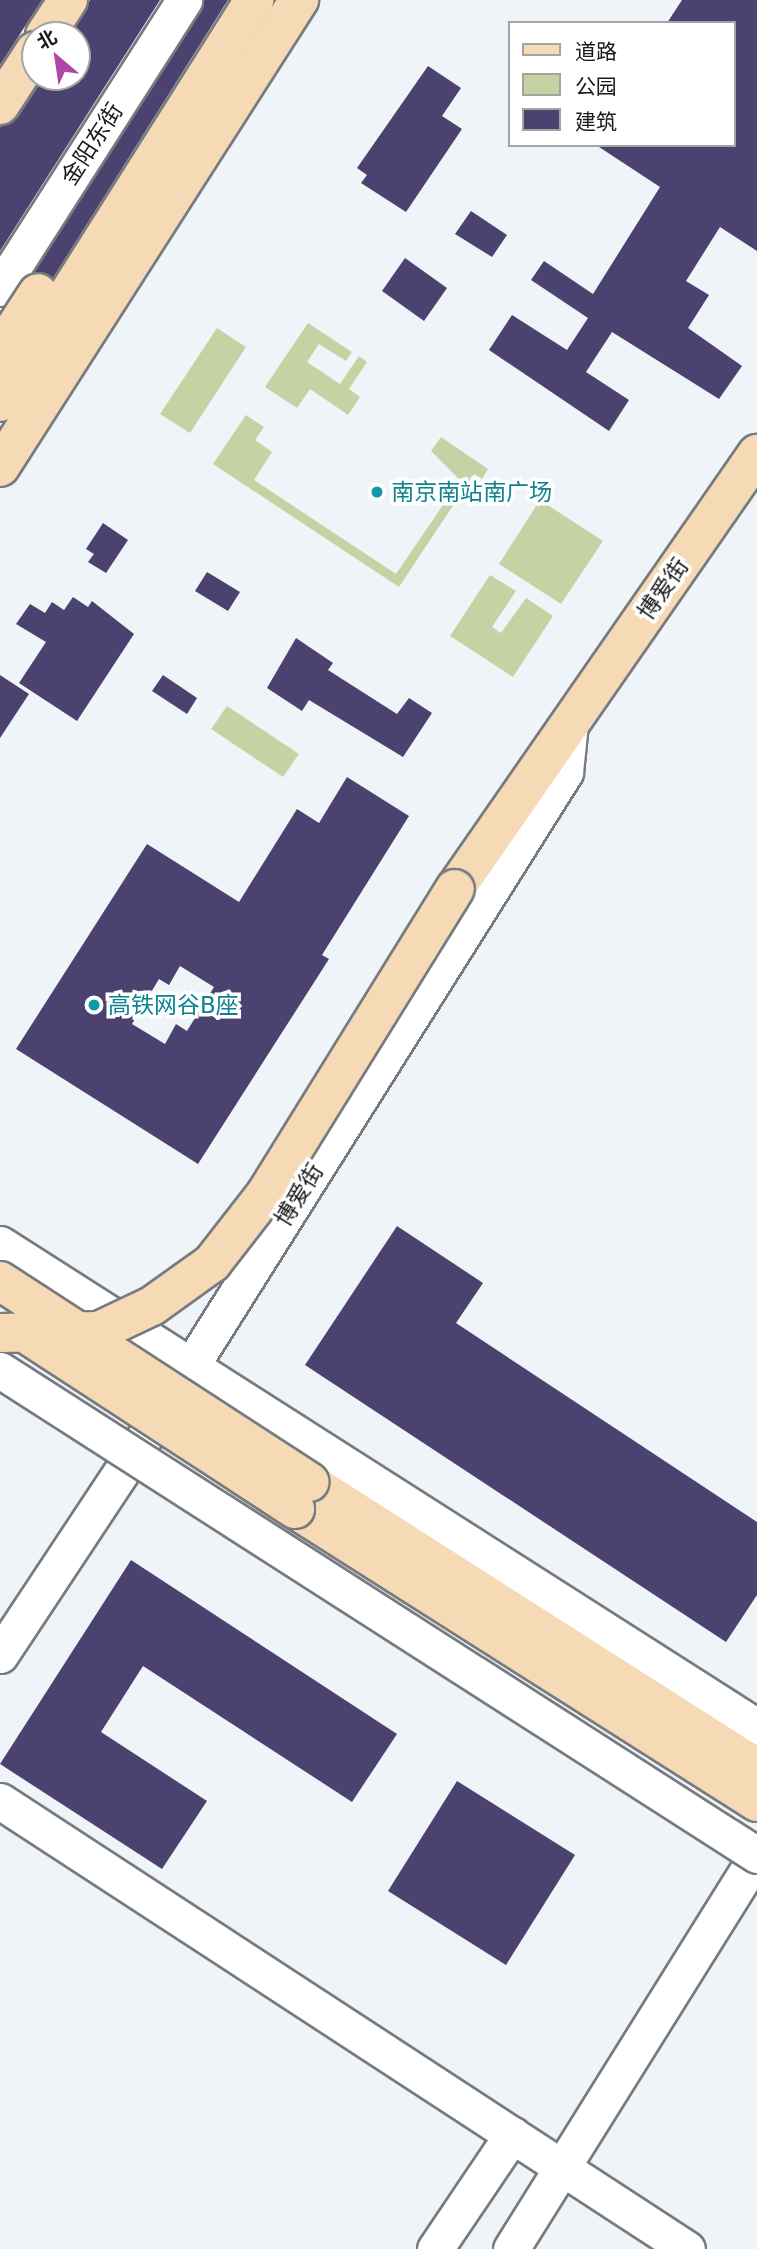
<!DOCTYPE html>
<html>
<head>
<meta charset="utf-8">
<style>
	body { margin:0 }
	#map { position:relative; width:757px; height:2249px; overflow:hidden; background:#eff4f8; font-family:"DejaVu Sans","Noto Sans SC",sans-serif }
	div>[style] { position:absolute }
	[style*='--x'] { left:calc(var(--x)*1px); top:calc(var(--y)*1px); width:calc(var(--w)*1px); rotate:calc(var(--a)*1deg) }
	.green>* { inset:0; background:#c7d2a4 }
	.building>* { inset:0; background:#4c426f }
	.roads { filter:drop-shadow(2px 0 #777b7f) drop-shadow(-2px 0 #777b7f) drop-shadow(0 2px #777b7f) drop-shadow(0 -2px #777b7f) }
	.minor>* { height:35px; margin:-17.5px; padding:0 17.5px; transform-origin:17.5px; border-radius:17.5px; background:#fff }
	.major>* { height:38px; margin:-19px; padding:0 19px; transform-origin:19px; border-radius:19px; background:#f5dab5 }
	.bridges { filter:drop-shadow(2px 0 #777b7f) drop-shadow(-2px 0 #777b7f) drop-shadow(0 2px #777b7f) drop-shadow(0 -2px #777b7f) }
	.minor-bridge>* { height:35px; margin:-17.5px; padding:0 17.5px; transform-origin:17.5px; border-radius:17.5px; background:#fff }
	.major-bridge>* { height:38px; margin:-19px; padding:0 19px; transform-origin:19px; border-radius:19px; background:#f5dab5 }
	.dots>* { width:19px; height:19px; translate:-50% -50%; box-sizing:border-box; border:4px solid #fff; border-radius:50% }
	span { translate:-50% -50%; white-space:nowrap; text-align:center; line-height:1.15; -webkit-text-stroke:7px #fff; paint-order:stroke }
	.street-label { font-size:23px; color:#181a1b }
	.culture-label { font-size:23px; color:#0d838f }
	.left { translate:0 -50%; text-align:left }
	.legend { position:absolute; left:508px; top:21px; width:228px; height:126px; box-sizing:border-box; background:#fff; border:2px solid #a3a3a4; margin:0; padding:9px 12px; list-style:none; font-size:21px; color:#181a1b }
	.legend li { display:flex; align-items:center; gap:14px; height:35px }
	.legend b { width:35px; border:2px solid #a3a3a4 }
	.north { position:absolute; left:21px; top:21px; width:70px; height:70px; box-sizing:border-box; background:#fff; border:2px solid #a3a3a4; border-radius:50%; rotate:331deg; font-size:19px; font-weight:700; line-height:28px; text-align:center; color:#181a1b }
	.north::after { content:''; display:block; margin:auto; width:24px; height:32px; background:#b045a6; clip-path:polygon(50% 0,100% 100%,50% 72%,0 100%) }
</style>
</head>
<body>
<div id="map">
	<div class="green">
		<div style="clip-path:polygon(308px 323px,352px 352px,346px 361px,319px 344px,307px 362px,340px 384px,359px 356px,367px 362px,349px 389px,360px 397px,348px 415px,310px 389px,297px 408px,265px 387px)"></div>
		<div style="clip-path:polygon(217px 328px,246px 347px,190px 433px,160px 414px)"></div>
		<div style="clip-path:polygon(246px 415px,264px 427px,255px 440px,272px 452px,254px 480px,396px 574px,460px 480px,431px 451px,441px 437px,488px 469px,482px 479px,474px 474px,399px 587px,213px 464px)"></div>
		<div style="clip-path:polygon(540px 500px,603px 541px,561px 604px,499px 564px)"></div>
		<div style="clip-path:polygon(490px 575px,516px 591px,492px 627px,501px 633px,526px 598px,553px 616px,513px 677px,450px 636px)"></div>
		<div style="clip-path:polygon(227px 706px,299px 754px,283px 777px,211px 729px)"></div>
	</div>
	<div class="building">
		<div style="clip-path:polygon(0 0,42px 0,0 65px)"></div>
		<div style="clip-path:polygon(90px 0,160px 0,0 251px,0 127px,18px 117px,44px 77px,77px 77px,77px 35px,71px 35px)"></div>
		<div style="clip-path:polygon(204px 0,228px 0,53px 278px,34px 272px)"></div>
		<div style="clip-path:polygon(682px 0,757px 0,757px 251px,720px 227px,686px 281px,709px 295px,688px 328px,742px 366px,719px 399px,612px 332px,586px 372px,629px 400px,609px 431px,489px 350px,512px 315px,567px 350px,588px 318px,531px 280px,544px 261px,593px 294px,660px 187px,596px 145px,734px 145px,734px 23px,667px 23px)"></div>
		<div style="clip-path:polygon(428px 66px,461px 88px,442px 116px,462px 129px,406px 212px,361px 183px,367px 175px,357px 168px)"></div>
		<div style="clip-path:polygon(471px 211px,507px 235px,492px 257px,455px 234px)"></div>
		<div style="clip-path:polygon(405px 258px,447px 288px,424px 321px,382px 291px)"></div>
		<div style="clip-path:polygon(103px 523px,128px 540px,106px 573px,88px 562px,94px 554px,86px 549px)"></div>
		<div style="clip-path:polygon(207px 572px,240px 592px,228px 611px,195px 591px)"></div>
		<div style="clip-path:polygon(73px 597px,88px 607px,92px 601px,134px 634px,77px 721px,19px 683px,46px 642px,16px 624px,30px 604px,45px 613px,52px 602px,64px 610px)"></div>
		<div style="clip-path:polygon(296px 638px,333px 663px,328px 670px,397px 714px,409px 698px,432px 713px,403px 757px,309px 700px,302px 711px,267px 688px)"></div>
		<div style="clip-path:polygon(0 675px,29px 694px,0 738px)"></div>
		<div style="clip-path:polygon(163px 675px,197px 698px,187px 714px,152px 691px)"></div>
		<div style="clip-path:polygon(evenodd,347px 777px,409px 816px,322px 955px,329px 959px,198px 1164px,16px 1049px,147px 844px,239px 902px,297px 809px,319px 823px,347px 777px,180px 966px,214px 987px,187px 1031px,176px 1024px,165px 1044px,132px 1024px,159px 979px,169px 985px,180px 966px)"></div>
		<div style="clip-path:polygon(397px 1226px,483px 1283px,456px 1323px,757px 1522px,757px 1595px,726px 1642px,305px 1365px)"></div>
		<div style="clip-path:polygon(131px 1560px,397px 1734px,352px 1802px,143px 1666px,101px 1732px,207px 1801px,162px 1869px,0 1764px)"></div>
		<div style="clip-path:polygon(457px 1781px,575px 1855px,506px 1965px,388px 1891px)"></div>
	</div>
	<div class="roads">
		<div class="minor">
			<div style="--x:0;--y:288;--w:342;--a:-57.4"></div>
			<div style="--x:0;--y:1244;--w:898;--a:32.54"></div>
			<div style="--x:0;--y:1655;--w:346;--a:-56.5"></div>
			<div style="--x:191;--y:1366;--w:702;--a:-57.8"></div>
			<div style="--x:565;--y:772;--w:48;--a:-84.1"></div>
			<div style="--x:0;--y:1801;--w:820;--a:33.11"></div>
			<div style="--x:435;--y:2249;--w:138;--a:-56"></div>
			<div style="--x:511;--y:2249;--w:464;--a:-58"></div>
		</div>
		<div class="major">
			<div style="--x:45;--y:35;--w:42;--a:-56.7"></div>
			<div style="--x:455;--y:889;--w:530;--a:-55.23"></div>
			<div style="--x:309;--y:1482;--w:532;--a:32.55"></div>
			<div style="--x:295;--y:1509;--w:547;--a:32.38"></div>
		</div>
	</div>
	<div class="bridges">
		<div class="minor-bridge">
			<div style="--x:0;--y:1370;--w:899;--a:32.65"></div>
		</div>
		<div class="major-bridge">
			<div style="--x:0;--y:105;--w:64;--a:-57.1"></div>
			<div style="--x:0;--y:351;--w:69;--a:-56.8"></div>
			<div style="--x:0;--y:402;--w:476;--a:-57.7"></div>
			<div style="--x:0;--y:467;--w:555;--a:-57.37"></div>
			<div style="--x:0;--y:1281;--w:369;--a:33"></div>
			<div style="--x:22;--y:1331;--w:326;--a:33.1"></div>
			<div style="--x:0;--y:1333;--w:99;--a:-1.2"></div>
			<div style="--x:99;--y:1331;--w:59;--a:-25.3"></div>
			<div style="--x:152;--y:1306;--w:74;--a:-35.6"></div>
			<div style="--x:212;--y:1263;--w:86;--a:-52.1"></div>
			<div style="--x:265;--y:1195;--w:360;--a:-58.2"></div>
		</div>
	</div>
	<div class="dots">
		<div style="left:377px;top:492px;background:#0f9aa8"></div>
		<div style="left:94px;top:1005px;background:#0f9aa8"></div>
	</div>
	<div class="street-label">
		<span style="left:92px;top:144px;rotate:-57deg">金阳东街</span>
		<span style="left:663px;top:589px;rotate:-55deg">博爱街</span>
		<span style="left:299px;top:1195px;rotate:-58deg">博爱街</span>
	</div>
	<div class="culture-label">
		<span class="left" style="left:391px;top:492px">南京南站南广场</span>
		<span class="left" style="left:108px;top:1005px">高铁网谷B座</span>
	</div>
	<ul class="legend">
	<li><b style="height:9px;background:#f5dab5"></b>道路</li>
	<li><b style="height:19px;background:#c7d2a4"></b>公园</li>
	<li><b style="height:19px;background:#4c426f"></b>建筑</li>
	</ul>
	<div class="north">北</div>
</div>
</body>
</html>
